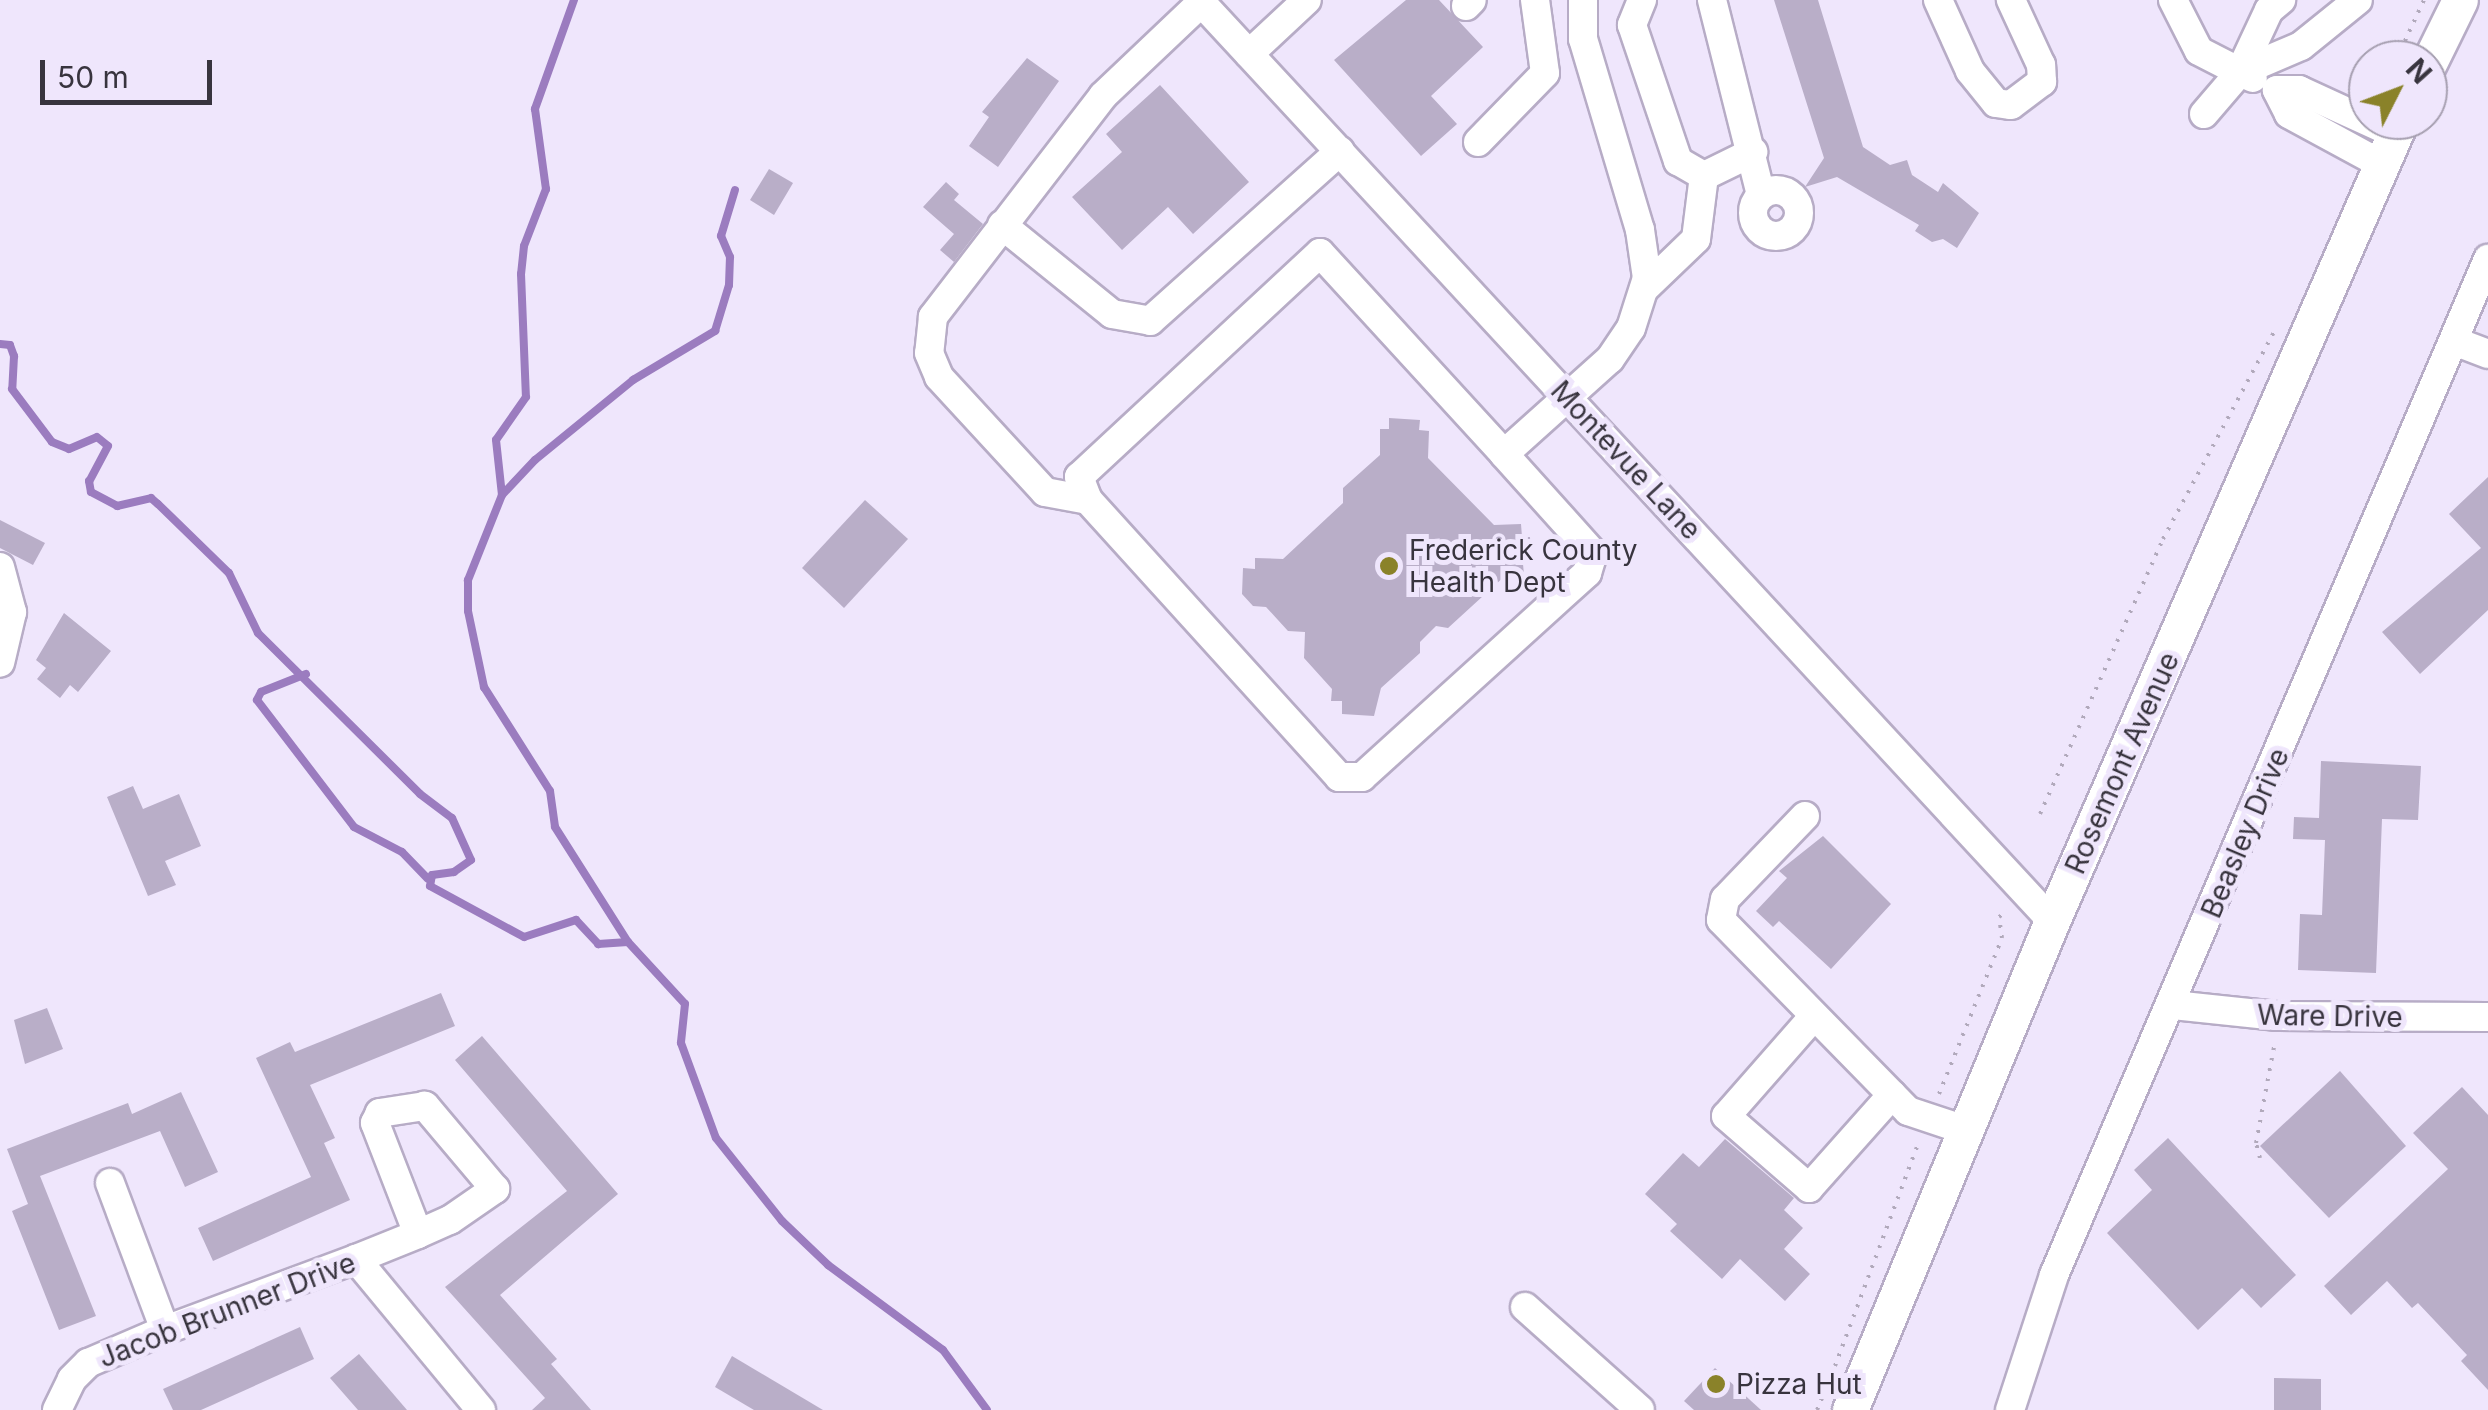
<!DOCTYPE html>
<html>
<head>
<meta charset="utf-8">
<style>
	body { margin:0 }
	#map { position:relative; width:2488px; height:1410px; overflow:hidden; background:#efe6fc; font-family:Inter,sans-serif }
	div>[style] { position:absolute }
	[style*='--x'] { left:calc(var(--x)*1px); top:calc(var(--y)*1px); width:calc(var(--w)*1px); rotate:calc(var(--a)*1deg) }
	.stream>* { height:8px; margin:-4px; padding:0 4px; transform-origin:4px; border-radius:4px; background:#9b7cbf }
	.building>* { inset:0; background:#b9aec8 }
	.path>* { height:4px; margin-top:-2px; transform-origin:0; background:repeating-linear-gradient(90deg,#b1a9bb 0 2.5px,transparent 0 10.5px) }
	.roads { filter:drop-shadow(2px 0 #b7acc6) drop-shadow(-2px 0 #b7acc6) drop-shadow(0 2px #b7acc6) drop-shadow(0 -2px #b7acc6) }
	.minor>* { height:28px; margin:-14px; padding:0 14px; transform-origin:14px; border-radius:14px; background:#fff }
	.minor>.ring { margin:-14px; padding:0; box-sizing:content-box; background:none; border:28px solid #fff; border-radius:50% }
	.major>* { height:35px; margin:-17.5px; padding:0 17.5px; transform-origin:17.5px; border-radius:17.5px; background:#fff }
	.dots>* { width:28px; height:28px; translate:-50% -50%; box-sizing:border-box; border:5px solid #efe6fc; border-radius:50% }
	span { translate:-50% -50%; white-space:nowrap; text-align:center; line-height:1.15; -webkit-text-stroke:10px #efe6fc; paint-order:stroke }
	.street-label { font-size:28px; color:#38343e }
	.poi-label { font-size:28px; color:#38343e }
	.left { translate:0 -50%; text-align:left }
	.north { position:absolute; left:2348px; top:40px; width:100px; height:100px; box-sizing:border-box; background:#efe6fc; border:2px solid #a69fb0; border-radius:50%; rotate:48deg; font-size:28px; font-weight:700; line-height:40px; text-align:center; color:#38343e }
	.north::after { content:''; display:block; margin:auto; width:35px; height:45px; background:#8a8229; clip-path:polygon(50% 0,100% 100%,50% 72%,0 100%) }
	.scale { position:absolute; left:40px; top:60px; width:172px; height:45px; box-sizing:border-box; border:5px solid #38343e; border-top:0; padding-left:12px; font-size:30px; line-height:35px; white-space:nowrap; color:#38343e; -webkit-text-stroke:8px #efe6fc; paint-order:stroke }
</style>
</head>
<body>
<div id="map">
	<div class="stream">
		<div style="--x:574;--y:0;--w:116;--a:109.7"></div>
		<div style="--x:535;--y:109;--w:81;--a:82.2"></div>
		<div style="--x:546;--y:189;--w:61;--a:111.1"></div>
		<div style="--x:524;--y:246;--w:28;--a:96"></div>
		<div style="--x:521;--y:274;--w:123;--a:87.7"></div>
		<div style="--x:526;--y:397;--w:52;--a:124.9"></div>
		<div style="--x:496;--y:440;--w:55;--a:83.8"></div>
		<div style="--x:502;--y:495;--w:92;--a:111.8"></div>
		<div style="--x:468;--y:580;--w:31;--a:90"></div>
		<div style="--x:468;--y:611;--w:78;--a:78.1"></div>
		<div style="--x:484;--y:687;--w:123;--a:57.6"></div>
		<div style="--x:550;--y:791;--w:36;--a:82"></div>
		<div style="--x:555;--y:827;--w:136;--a:57.6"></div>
		<div style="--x:628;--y:942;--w:84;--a:47.4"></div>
		<div style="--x:685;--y:1004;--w:39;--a:96"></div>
		<div style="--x:681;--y:1043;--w:101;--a:69.8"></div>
		<div style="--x:716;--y:1138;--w:106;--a:51.5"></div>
		<div style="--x:782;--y:1221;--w:64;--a:43.7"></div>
		<div style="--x:828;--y:1265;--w:143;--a:36.5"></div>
		<div style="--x:943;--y:1350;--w:74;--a:53.7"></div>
		<div style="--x:0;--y:344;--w:10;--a:6"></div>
		<div style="--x:10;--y:345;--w:12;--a:70"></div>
		<div style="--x:14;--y:356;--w:33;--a:93"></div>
		<div style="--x:12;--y:389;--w:66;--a:53"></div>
		<div style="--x:52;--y:442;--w:18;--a:22"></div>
		<div style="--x:69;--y:449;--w:30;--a:-23"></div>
		<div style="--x:97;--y:437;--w:14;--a:39"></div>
		<div style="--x:108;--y:446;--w:40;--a:118"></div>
		<div style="--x:89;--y:481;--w:11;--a:80"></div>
		<div style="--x:91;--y:492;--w:30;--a:28"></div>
		<div style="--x:117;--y:506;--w:35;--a:-13"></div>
		<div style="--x:151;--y:498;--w:9;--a:41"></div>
		<div style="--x:158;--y:504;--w:99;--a:44.2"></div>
		<div style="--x:229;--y:573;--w:67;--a:64.2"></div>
		<div style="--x:258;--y:633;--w:228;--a:44.8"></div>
		<div style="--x:420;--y:794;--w:40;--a:37"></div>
		<div style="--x:452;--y:818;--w:46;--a:65.7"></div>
		<div style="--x:471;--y:860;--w:21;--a:145"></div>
		<div style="--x:454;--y:872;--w:22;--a:172"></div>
		<div style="--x:432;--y:875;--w:11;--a:100"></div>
		<div style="--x:430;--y:886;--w:107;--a:28.5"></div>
		<div style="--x:524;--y:937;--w:55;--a:-18.1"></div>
		<div style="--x:576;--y:920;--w:33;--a:47"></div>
		<div style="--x:598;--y:944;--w:30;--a:-4"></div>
		<div style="--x:502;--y:495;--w:48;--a:-46.7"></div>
		<div style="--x:535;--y:460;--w:127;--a:-39.2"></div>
		<div style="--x:633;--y:380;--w:96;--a:-30.9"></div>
		<div style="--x:715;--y:331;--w:48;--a:-73.1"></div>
		<div style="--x:729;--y:285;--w:28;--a:-88"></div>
		<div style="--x:730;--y:257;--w:23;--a:-113"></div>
		<div style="--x:721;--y:236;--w:48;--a:-73.1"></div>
		<div style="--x:306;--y:674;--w:48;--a:158.2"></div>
		<div style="--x:261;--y:692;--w:9;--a:117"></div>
		<div style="--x:257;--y:700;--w:160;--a:52.6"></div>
		<div style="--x:354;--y:827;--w:54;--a:27.5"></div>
		<div style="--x:402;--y:852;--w:37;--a:46"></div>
	</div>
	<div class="building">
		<div style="clip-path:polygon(1406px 0,1439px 0,1483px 47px,1431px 96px,1457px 124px,1421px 156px,1334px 60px)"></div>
		<div style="clip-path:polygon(1774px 0,1818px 0,1863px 147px,1890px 165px,1907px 160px,1912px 175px,1938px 192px,1943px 183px,1979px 213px,1957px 248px,1943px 239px,1932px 242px,1915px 231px,1919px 225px,1837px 177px,1805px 187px,1824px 158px)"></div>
		<div style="clip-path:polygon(1027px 58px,1059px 81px,998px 167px,969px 146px,989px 117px,982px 112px)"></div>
		<div style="clip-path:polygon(1160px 85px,1249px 182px,1193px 234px,1168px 207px,1122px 250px,1072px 197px,1122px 152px,1106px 134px)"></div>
		<div style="clip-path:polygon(769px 169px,793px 183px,774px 215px,750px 200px)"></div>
		<div style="clip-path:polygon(946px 182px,959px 194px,954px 200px,983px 224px,954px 262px,940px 250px,954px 234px,923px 207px)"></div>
		<div style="clip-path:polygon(1389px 418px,1420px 420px,1419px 430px,1429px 431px,1428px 458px,1494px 525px,1521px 524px,1522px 537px,1530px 537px,1531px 564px,1523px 564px,1524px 575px,1506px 575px,1448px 628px,1436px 626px,1420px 642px,1420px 653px,1381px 688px,1374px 716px,1342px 714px,1342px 701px,1331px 701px,1332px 689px,1304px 658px,1305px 632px,1288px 631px,1266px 607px,1253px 606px,1242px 594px,1243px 568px,1255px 569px,1255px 558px,1283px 559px,1343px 503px,1343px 488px,1380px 455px,1380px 429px,1389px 429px)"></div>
		<div style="clip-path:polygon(2488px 477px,2488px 610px,2420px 674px,2382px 632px,2481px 548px,2449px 514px)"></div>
		<div style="clip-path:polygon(865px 500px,908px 539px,844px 608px,802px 568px)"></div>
		<div style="clip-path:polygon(0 520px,45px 543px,33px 565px,0 548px)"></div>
		<div style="clip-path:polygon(64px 613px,111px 651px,78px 692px,70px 685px,60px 698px,37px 679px,46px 668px,36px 660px)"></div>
		<div style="clip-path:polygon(2321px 761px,2421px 766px,2418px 820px,2382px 819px,2376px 973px,2298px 970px,2300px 914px,2322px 915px,2325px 840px,2293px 839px,2294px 817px,2319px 818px)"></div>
		<div style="clip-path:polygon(133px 786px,143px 809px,179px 794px,201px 846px,165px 861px,176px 885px,148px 896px,107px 797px)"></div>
		<div style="clip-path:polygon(1823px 836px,1891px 904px,1831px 969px,1779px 921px,1773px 927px,1756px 911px,1787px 878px,1779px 871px)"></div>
		<div style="clip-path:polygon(441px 993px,455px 1026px,310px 1085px,335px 1138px,324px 1143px,350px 1200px,213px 1261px,198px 1228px,311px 1177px,256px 1058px,290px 1042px,295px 1052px)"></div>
		<div style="clip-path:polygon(47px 1008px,63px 1049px,25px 1064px,14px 1020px)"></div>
		<div style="clip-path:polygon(482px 1036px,618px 1194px,500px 1295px,557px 1359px,551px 1364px,591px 1410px,532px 1410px,545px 1398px,445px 1287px,567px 1191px,455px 1060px)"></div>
		<div style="clip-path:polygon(2340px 1071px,2406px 1146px,2329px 1218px,2260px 1146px)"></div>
		<div style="clip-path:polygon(2462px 1087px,2488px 1115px,2488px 1390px,2461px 1361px,2467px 1355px,2418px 1303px,2412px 1308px,2387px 1281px,2351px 1315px,2324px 1286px,2448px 1169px,2413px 1133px)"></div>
		<div style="clip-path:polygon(181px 1092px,218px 1172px,185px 1187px,160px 1131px,40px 1176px,96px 1316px,59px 1330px,12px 1211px,28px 1204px,7px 1149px,128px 1103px,132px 1114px)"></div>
		<div style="clip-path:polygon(2168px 1138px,2296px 1275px,2261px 1308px,2242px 1288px,2198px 1330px,2107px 1233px,2152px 1190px,2134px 1170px)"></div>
		<div style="clip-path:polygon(1725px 1139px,1794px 1198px,1784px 1210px,1803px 1228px,1784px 1249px,1810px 1274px,1785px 1301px,1740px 1259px,1722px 1279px,1670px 1231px,1677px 1224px,1645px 1194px,1683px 1153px,1699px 1167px)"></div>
		<div style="clip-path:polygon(300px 1327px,314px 1359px,201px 1410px,173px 1410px,163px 1389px)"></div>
		<div style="clip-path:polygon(359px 1354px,407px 1410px,358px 1410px,330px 1378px)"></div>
		<div style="clip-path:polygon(732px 1356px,823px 1410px,754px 1410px,715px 1387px)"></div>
		<div style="clip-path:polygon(1715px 1368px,1761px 1410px,1694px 1410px,1684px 1401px)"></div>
		<div style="clip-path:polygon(2274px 1378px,2321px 1379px,2321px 1410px,2274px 1410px)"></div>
	</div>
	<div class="path">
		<div style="--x:2396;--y:60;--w:66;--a:-65"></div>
		<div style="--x:2040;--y:814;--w:301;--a:-65.9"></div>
		<div style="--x:2163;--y:539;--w:237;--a:-61.8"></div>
		<div style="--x:1939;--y:1094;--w:168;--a:-68"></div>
		<div style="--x:2002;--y:938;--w:21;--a:-98"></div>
		<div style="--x:1999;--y:917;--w:10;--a:-37"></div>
		<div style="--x:2260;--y:1158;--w:16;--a:-105"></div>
		<div style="--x:2256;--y:1143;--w:104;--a:-79.4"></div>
		<div style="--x:1835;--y:1366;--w:240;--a:-69.5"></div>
		<div style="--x:1817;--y:1410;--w:13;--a:-67"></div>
	</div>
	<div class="roads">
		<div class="minor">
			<div style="--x:1199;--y:0;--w:1255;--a:47.2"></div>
			<div style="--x:1204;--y:0;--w:139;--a:136.5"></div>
			<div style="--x:1103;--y:96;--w:279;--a:127.6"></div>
			<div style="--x:933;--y:317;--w:36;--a:96"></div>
			<div style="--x:929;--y:353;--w:26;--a:67"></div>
			<div style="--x:939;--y:377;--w:156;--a:47.3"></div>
			<div style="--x:1045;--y:492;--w:44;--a:10.5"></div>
			<div style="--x:1088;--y:500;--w:374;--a:47.8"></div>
			<div style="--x:1339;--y:777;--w:23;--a:0"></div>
			<div style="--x:1362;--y:777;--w:304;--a:-42.2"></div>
			<div style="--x:1587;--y:573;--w:21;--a:-73"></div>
			<div style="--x:1593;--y:553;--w:133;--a:-132"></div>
			<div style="--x:1504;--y:454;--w:142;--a:-41.9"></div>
			<div style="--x:1610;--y:359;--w:37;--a:-56"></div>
			<div style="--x:1631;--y:328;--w:52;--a:-72.3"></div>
			<div style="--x:1647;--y:278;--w:49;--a:-98.3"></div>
			<div style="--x:1640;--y:230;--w:199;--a:-106.6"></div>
			<div style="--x:1583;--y:39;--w:39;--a:-90"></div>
			<div style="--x:1642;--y:0;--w:27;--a:112"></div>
			<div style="--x:1632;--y:25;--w:144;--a:71.3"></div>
			<div style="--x:1678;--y:161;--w:30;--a:30"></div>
			<div style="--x:1704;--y:176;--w:55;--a:-26.1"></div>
			<div style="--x:1712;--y:0;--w:201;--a:75.9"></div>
			<div style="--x:1938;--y:0;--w:78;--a:65.7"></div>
			<div style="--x:1970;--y:71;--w:41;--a:50.9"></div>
			<div style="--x:1996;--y:103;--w:15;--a:8"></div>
			<div style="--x:2011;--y:105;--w:39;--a:-37"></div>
			<div style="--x:2042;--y:82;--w:17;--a:-93"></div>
			<div style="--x:2041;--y:65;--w:72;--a:-114.8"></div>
			<div style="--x:2173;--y:0;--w:57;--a:63"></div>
			<div style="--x:2199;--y:51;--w:46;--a:27.1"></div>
			<div style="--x:2240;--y:72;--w:66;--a:-23.1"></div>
			<div style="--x:2301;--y:46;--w:73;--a:-38.9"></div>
			<div style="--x:1466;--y:6;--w:8;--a:-45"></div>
			<div style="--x:1249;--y:54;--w:79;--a:-43"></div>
			<div style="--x:2240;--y:72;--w:68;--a:-64.9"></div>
			<div style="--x:2269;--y:10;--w:16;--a:-40"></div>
			<div style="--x:2204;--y:114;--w:55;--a:-49.4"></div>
			<div style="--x:2240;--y:72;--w:14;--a:25"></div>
			<div style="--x:1478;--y:142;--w:96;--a:-45.8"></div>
			<div style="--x:1545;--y:73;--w:74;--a:-97.8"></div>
			<div style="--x:2381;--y:164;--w:105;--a:-151.5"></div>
			<div style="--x:2289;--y:114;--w:27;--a:-117"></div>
			<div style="--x:2277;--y:90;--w:22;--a:0"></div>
			<div style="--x:2299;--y:90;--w:106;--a:24.6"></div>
			<div class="ring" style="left:1753px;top:190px;width:18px;height:18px"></div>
			<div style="--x:1002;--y:225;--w:141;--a:39"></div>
			<div style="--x:1112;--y:314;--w:39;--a:10"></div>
			<div style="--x:1150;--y:321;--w:255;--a:-41.8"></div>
			<div style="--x:1644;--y:289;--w:72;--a:-43.9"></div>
			<div style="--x:1696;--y:239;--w:64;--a:-82.8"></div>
			<div style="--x:2454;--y:341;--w:36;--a:21"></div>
			<div style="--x:1088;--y:500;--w:25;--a:-111"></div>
			<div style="--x:1079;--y:477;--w:329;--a:-42.9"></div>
			<div style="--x:1320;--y:253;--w:273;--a:47.5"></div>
			<div style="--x:0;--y:567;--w:47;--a:75.1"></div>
			<div style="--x:12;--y:612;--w:52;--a:103.2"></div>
			<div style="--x:1805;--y:816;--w:115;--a:133.9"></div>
			<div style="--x:1725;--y:899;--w:21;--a:101"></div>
			<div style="--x:1721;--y:920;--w:267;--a:45.6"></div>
			<div style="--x:1908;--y:1111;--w:63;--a:18.4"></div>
			<div style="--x:2173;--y:1005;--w:105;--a:6"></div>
			<div style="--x:2277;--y:1016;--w:211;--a:0.3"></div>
			<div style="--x:1814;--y:1016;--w:133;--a:131.3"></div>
			<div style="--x:1726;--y:1116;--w:110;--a:40.9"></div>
			<div style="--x:1809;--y:1188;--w:125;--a:-48.3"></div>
			<div style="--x:110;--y:1183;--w:157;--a:69.5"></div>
			<div style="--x:356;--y:1259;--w:196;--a:50.4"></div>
			<div style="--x:1525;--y:1307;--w:154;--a:41.8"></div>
			<div style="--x:57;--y:1410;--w:34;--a:-64"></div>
			<div style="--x:72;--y:1379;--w:23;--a:-45"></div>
			<div style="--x:88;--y:1363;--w:84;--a:-23.2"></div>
			<div style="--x:165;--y:1330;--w:204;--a:-20.4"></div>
			<div style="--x:356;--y:1259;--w:67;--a:-22"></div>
			<div style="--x:418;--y:1234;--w:35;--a:-24"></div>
			<div style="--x:450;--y:1220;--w:55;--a:-34.6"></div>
			<div style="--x:495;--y:1189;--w:109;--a:-130.1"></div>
			<div style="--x:425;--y:1106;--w:46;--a:171.2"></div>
			<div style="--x:380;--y:1113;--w:11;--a:117"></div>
			<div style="--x:375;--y:1123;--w:119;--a:68.8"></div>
			<div style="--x:2010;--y:1410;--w:142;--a:-71.9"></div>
			<div style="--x:2054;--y:1275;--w:1105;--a:-66.87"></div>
		</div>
		<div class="major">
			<div style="--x:2428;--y:65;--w:72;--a:-63.8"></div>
			<div style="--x:1850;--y:1410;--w:529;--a:-67.56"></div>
			<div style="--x:2052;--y:921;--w:874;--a:-66.46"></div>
		</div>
	</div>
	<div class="dots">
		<div style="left:1389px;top:566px;background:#8a8229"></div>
		<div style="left:1716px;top:1384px;background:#8a8229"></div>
	</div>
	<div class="street-label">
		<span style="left:1626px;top:460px;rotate:47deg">Montevue Lane</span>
		<span style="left:2122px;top:763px;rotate:-66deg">Rosemont Avenue</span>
		<span style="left:2245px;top:833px;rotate:-67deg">Beasley Drive</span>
		<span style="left:2330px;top:1016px;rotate:1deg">Ware Drive</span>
		<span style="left:227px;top:1310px;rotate:-21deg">Jacob Brunner Drive</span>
	</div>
	<div class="poi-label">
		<span class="left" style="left:1409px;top:566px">Frederick County<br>Health Dept</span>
		<span class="left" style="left:1736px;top:1384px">Pizza Hut</span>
	</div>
	<div class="north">N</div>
	<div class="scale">50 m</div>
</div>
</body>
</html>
